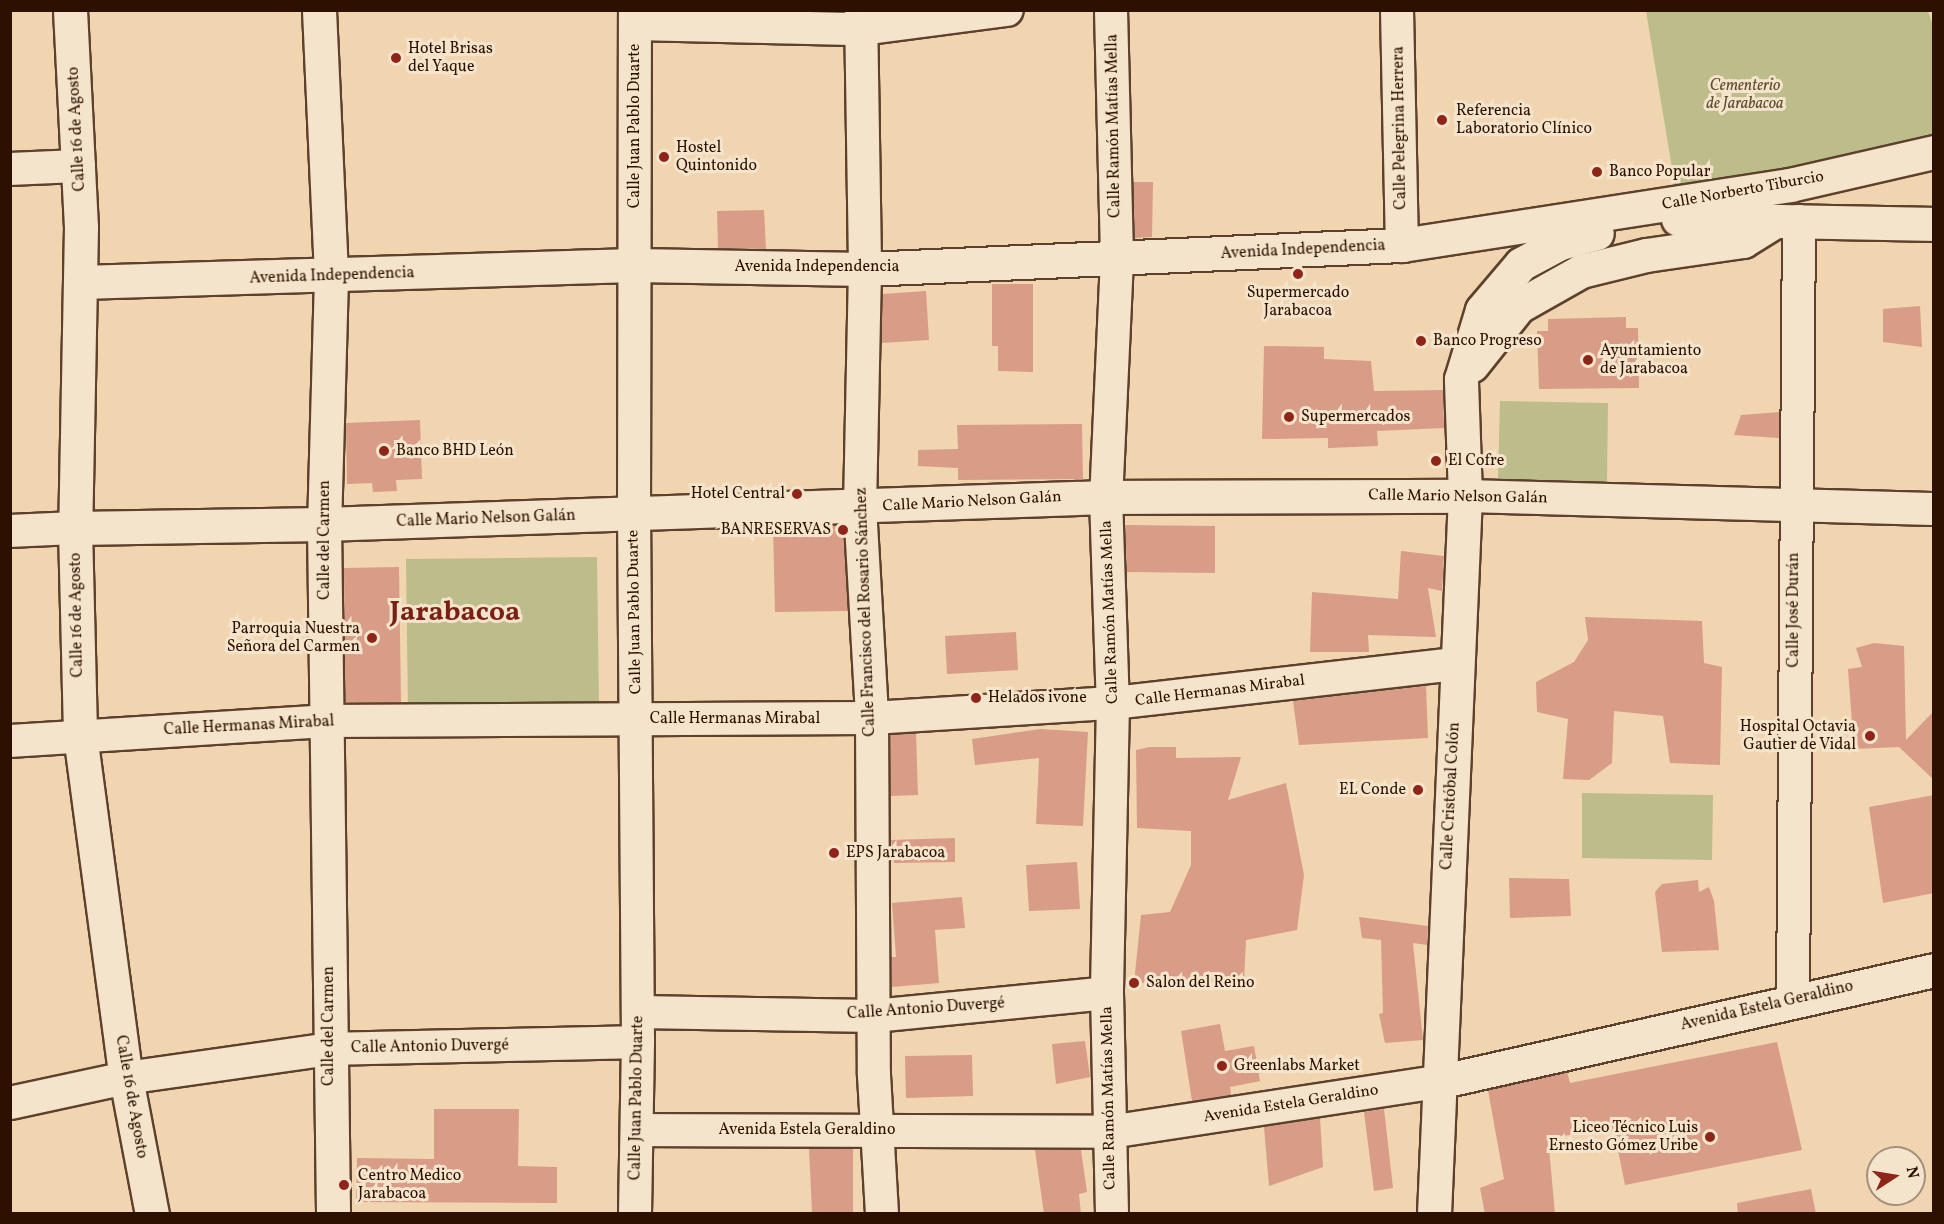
<!DOCTYPE html>
<html>
<head>
<meta charset="utf-8">
<style>
	body { margin:0 }
	#map { position:relative; width:1944px; height:1224px; overflow:hidden; background:#f0d5b0; font-family:Vollkorn,serif }
	div>[style] { position:absolute }
	[style*='--x'] { left:calc(var(--x)*1px); top:calc(var(--y)*1px); width:calc(var(--w)*1px); rotate:calc(var(--a)*1deg) }
	.green>* { inset:0; background:#bcbd8a }
	.building>* { inset:0; background:#d89c87 }
	.roads { filter:drop-shadow(2px 0 #5e412c) drop-shadow(-2px 0 #5e412c) drop-shadow(0 2px #5e412c) drop-shadow(0 -2px #5e412c) }
	.street>* { height:32px; margin:-16px; padding:0 16px; transform-origin:16px; border-radius:16px; background:#f5e4cc }
	.secondary>* { height:33px; margin:-16.5px; padding:0 16.5px; transform-origin:16.5px; border-radius:16.5px; background:#f5e4cc }
	.dots>* { width:16px; height:16px; translate:-50% -50%; box-sizing:border-box; border:3px solid #f5e4cc; border-radius:50% }
	span { translate:-50% -50%; white-space:nowrap; text-align:center; line-height:1.15; -webkit-text-stroke:6px #f5e4cc; paint-order:stroke }
	.poi-label { font-size:16px; color:#2d1000 }
	.left { translate:0 -50%; text-align:left }
	.right { translate:-100% -50%; text-align:right }
	.park-label { font-size:16px; color:#5f4d30; font-style:italic }
	.street-label { font-size:16px; color:#2d1000 }
	.town-label { font-size:28px; color:#7a1f14; font-weight:700 }
	.frame { position:absolute; inset:0; border:12px solid #2d1000; pointer-events:none }
	.north { position:absolute; left:1866px; top:1146px; width:60px; height:60px; box-sizing:border-box; background:#f5e4cc; border:2px solid #a58f7a; border-radius:50%; rotate:78deg; font-size:16px; font-weight:700; line-height:24px; text-align:center; color:#2d1000 }
	.north::after { content:''; display:block; margin:auto; width:21px; height:27px; background:#8f2418; clip-path:polygon(50% 0,100% 100%,50% 72%,0 100%) }
</style>
</head>
<body>
<div id="map">
	<div class="green">
		<div style="clip-path:polygon(1646px 11px,1928px 11px,1934px 29px,1933px 139px,1677px 198px)"></div>
		<div style="clip-path:polygon(1500px 401px,1608px 403px,1607px 483px,1498px 481px)"></div>
		<div style="clip-path:polygon(597px 557px,599px 711px,408px 712px,406px 559px)"></div>
		<div style="clip-path:polygon(1582px 793px,1713px 795px,1712px 860px,1582px 858px)"></div>
	</div>
	<div class="building">
		<div style="clip-path:polygon(1133px 182px,1153px 182px,1152px 237px,1135px 238px)"></div>
		<div style="clip-path:polygon(764px 210px,766px 249px,718px 248px,717px 211px)"></div>
		<div style="clip-path:polygon(992px 284px,1033px 284px,1033px 372px,998px 371px,998px 346px,992px 346px)"></div>
		<div style="clip-path:polygon(926px 291px,929px 340px,881px 343px,882px 294px)"></div>
		<div style="clip-path:polygon(1920px 306px,1922px 347px,1883px 342px,1883px 309px)"></div>
		<div style="clip-path:polygon(1626px 317px,1626px 328px,1638px 328px,1639px 388px,1539px 389px,1537px 331px,1548px 331px,1548px 319px)"></div>
		<div style="clip-path:polygon(1264px 346px,1324px 347px,1324px 359px,1371px 361px,1374px 391px,1443px 390px,1444px 428px,1377px 431px,1378px 446px,1328px 448px,1328px 438px,1262px 439px)"></div>
		<div style="clip-path:polygon(1780px 412px,1779px 438px,1734px 435px,1741px 415px)"></div>
		<div style="clip-path:polygon(420px 420px,422px 479px,396px 480px,397px 491px,373px 492px,372px 483px,347px 484px,346px 423px)"></div>
		<div style="clip-path:polygon(1082px 424px,1083px 479px,958px 480px,958px 468px,918px 466px,918px 450px,958px 449px,957px 425px)"></div>
		<div style="clip-path:polygon(843px 525px,848px 611px,775px 612px,773px 527px)"></div>
		<div style="clip-path:polygon(1125px 525px,1215px 526px,1215px 573px,1127px 572px)"></div>
		<div style="clip-path:polygon(1401px 551px,1444px 556px,1442px 591px,1428px 588px,1436px 637px,1368px 635px,1369px 652px,1310px 652px,1312px 592px,1398px 599px)"></div>
		<div style="clip-path:polygon(399px 567px,401px 703px,345px 703px,344px 568px)"></div>
		<div style="clip-path:polygon(1585px 617px,1702px 621px,1704px 663px,1722px 667px,1720px 765px,1670px 763px,1663px 716px,1614px 711px,1612px 763px,1589px 780px,1563px 779px,1568px 719px,1537px 712px,1536px 682px,1574px 662px,1588px 640px)"></div>
		<div style="clip-path:polygon(1016px 632px,1018px 670px,947px 674px,945px 636px)"></div>
		<div style="clip-path:polygon(1874px 643px,1904px 646px,1906px 740px,1934px 711px,1934px 780px,1899px 747px,1854px 749px,1848px 669px,1862px 667px,1856px 648px)"></div>
		<div style="clip-path:polygon(1426px 686px,1428px 738px,1299px 745px,1293px 701px)"></div>
		<div style="clip-path:polygon(1041px 729px,1088px 732px,1083px 826px,1036px 824px,1039px 758px,975px 765px,972px 739px)"></div>
		<div style="clip-path:polygon(916px 733px,918px 795px,890px 796px,890px 735px)"></div>
		<div style="clip-path:polygon(1150px 747px,1176px 747px,1176px 758px,1241px 757px,1228px 800px,1286px 783px,1304px 875px,1297px 930px,1246px 940px,1244px 981px,1134px 983px,1141px 915px,1170px 912px,1191px 865px,1191px 831px,1137px 828px,1136px 750px)"></div>
		<div style="clip-path:polygon(1934px 795px,1934px 893px,1883px 903px,1869px 807px)"></div>
		<div style="clip-path:polygon(955px 838px,955px 862px,894px 863px,891px 840px)"></div>
		<div style="clip-path:polygon(1077px 862px,1080px 909px,1029px 911px,1026px 865px)"></div>
		<div style="clip-path:polygon(1509px 878px,1569px 879px,1571px 916px,1510px 918px)"></div>
		<div style="clip-path:polygon(1698px 880px,1699px 892px,1709px 887px,1714px 901px,1719px 950px,1662px 952px,1655px 892px,1662px 884px)"></div>
		<div style="clip-path:polygon(962px 897px,965px 928px,935px 930px,939px 983px,892px 987px,891px 957px,896px 957px,892px 903px)"></div>
		<div style="clip-path:polygon(1359px 917px,1428px 926px,1427px 945px,1413px 943px,1423px 1040px,1385px 1043px,1379px 1014px,1383px 1013px,1381px 940px,1362px 938px)"></div>
		<div style="clip-path:polygon(1220px 1024px,1225px 1051px,1254px 1046px,1260px 1081px,1230px 1087px,1231px 1095px,1192px 1101px,1181px 1031px)"></div>
		<div style="clip-path:polygon(1085px 1041px,1090px 1077px,1056px 1084px,1052px 1044px)"></div>
		<div style="clip-path:polygon(1777px 1042px,1802px 1150px,1625px 1185px,1614px 1131px,1548px 1137px,1555px 1214px,1485px 1214px,1480px 1188px,1504px 1179px,1488px 1090px,1567px 1072px,1570px 1083px)"></div>
		<div style="clip-path:polygon(972px 1055px,973px 1096px,906px 1098px,905px 1056px)"></div>
		<div style="clip-path:polygon(434px 1109px,519px 1109px,518px 1166px,557px 1167px,557px 1203px,356px 1202px,357px 1158px,434px 1159px)"></div>
		<div style="clip-path:polygon(1384px 1109px,1393px 1188px,1374px 1191px,1364px 1112px)"></div>
		<div style="clip-path:polygon(1320px 1118px,1323px 1167px,1269px 1186px,1264px 1127px)"></div>
		<div style="clip-path:polygon(809px 1149px,853px 1149px,853px 1214px,812px 1212px)"></div>
		<div style="clip-path:polygon(1035px 1150px,1081px 1150px,1087px 1192px,1079px 1194px,1081px 1214px,1044px 1214px)"></div>
		<div style="clip-path:polygon(1811px 1189px,1816px 1214px,1738px 1214px,1737px 1203px)"></div>
	</div>
	<div class="roads">
		<div class="street">
			<div style="--x:861;--y:10;--w:259;--a:89.1"></div>
			<div style="--x:865;--y:269;--w:238;--a:91.2"></div>
			<div style="--x:860;--y:507;--w:211;--a:86.7"></div>
			<div style="--x:872;--y:718;--w:357;--a:89.7"></div>
			<div style="--x:874;--y:1075;--w:139;--a:86.7"></div>
			<div style="--x:1111;--y:10;--w:249;--a:88.6"></div>
			<div style="--x:1117;--y:259;--w:238;--a:92.6"></div>
			<div style="--x:1106;--y:497;--w:206;--a:88.1"></div>
			<div style="--x:1113;--y:703;--w:290;--a:91.2"></div>
			<div style="--x:1107;--y:993;--w:221;--a:88.7"></div>
			<div style="--x:1397;--y:10;--w:235;--a:88.8"></div>
			<div style="--x:635;--y:24;--w:227;--a:1.3"></div>
			<div style="--x:862;--y:29;--w:146;--a:-7.5"></div>
			<div style="--x:10;--y:169;--w:69;--a:-2.5"></div>
			<div style="--x:1465;--y:496;--w:469;--a:1.6"></div>
			<div style="--x:10;--y:531;--w:65;--a:-2.6"></div>
			<div style="--x:10;--y:741;--w:316;--a:-3.6"></div>
			<div style="--x:325;--y:721;--w:547;--a:-0.31"></div>
			<div style="--x:872;--y:718;--w:241;--a:-3.6"></div>
			<div style="--x:1113;--y:703;--w:346;--a:-6.5"></div>
			<div style="--x:1793;--y:999;--w:778;--a:-89.56"></div>
			<div style="--x:638;--y:1012;--w:236;--a:1"></div>
			<div style="--x:874;--y:1016;--w:234;--a:-5.6"></div>
			<div style="--x:10;--y:1103;--w:119;--a:-12.2"></div>
			<div style="--x:126;--y:1078;--w:206;--a:-8.1"></div>
			<div style="--x:330;--y:1049;--w:308;--a:-1.3"></div>
			<div style="--x:637;--y:1130;--w:473;--a:0.2"></div>
			<div style="--x:1110;--y:1132;--w:332;--a:-8.7"></div>
			<div style="--x:635;--y:1214;--w:172;--a:-89"></div>
			<div style="--x:638;--y:1042;--w:528;--a:-90.43"></div>
			<div style="--x:634;--y:514;--w:504;--a:-89.89"></div>
		</div>
		<div class="secondary">
			<div style="--x:70;--y:10;--w:217;--a:87.1"></div>
			<div style="--x:81;--y:227;--w:301;--a:91.1"></div>
			<div style="--x:75;--y:528;--w:207;--a:88.6"></div>
			<div style="--x:80;--y:735;--w:346;--a:82.4"></div>
			<div style="--x:126;--y:1078;--w:138;--a:79.2"></div>
			<div style="--x:319;--y:10;--w:267;--a:87.4"></div>
			<div style="--x:331;--y:277;--w:247;--a:91.6"></div>
			<div style="--x:324;--y:524;--w:690;--a:89.25"></div>
			<div style="--x:1678;--y:219;--w:256;--a:1.1"></div>
			<div style="--x:81;--y:282;--w:554;--a:-1.76"></div>
			<div style="--x:635;--y:265;--w:230;--a:1"></div>
			<div style="--x:865;--y:269;--w:538;--a:-2.56"></div>
			<div style="--x:1402;--y:245;--w:393;--a:-8.8"></div>
			<div style="--x:1790;--y:185;--w:148;--a:-12.9"></div>
			<div style="--x:1472;--y:365;--w:75;--a:-51.5"></div>
			<div style="--x:1519;--y:306;--w:71;--a:-29.4"></div>
			<div style="--x:1581;--y:271;--w:67;--a:-13.8"></div>
			<div style="--x:1646;--y:255;--w:98;--a:-8.2"></div>
			<div style="--x:1743;--y:241;--w:36;--a:-32"></div>
			<div style="--x:75;--y:528;--w:249;--a:-0.9"></div>
			<div style="--x:324;--y:524;--w:782;--a:-1.98"></div>
			<div style="--x:1106;--y:497;--w:359;--a:-0.2"></div>
			<div style="--x:1438;--y:1082;--w:508;--a:-12.72"></div>
			<div style="--x:1434;--y:1214;--w:719;--a:-87.53"></div>
			<div style="--x:1465;--y:496;--w:117;--a:-92"></div>
			<div style="--x:1461;--y:379;--w:72;--a:-73.1"></div>
			<div style="--x:1482;--y:310;--w:60;--a:-49.7"></div>
			<div style="--x:1521;--y:264;--w:44;--a:-28.3"></div>
			<div style="--x:1560;--y:243;--w:38;--a:-15"></div>
		</div>
	</div>
	<div class="dots">
		<div style="left:396px;top:58px;background:#8f2418"></div>
		<div style="left:1442px;top:120px;background:#8f2418"></div>
		<div style="left:664px;top:157px;background:#8f2418"></div>
		<div style="left:1597px;top:172px;background:#8f2418"></div>
		<div style="left:1298px;top:274px;background:#8f2418"></div>
		<div style="left:1421px;top:341px;background:#8f2418"></div>
		<div style="left:1588px;top:360px;background:#8f2418"></div>
		<div style="left:1289px;top:417px;background:#8f2418"></div>
		<div style="left:384px;top:451px;background:#8f2418"></div>
		<div style="left:1436px;top:461px;background:#8f2418"></div>
		<div style="left:797px;top:494px;background:#8f2418"></div>
		<div style="left:843px;top:530px;background:#8f2418"></div>
		<div style="left:372px;top:638px;background:#8f2418"></div>
		<div style="left:976px;top:698px;background:#8f2418"></div>
		<div style="left:1870px;top:736px;background:#8f2418"></div>
		<div style="left:1418px;top:790px;background:#8f2418"></div>
		<div style="left:834px;top:853px;background:#8f2418"></div>
		<div style="left:1134px;top:983px;background:#8f2418"></div>
		<div style="left:1222px;top:1066px;background:#8f2418"></div>
		<div style="left:1710px;top:1137px;background:#8f2418"></div>
		<div style="left:344px;top:1185px;background:#8f2418"></div>
	</div>
	<div class="poi-label">
		<span class="left" style="left:408px;top:58px">Hotel Brisas<br>del Yaque</span>
		<span class="left" style="left:1456px;top:120px">Referencia<br>Laboratorio Clínico</span>
		<span class="left" style="left:676px;top:157px">Hostel<br>Quintonido</span>
		<span class="left" style="left:1609px;top:172px">Banco Popular</span>
		<span style="left:1298px;top:302px">Supermercado<br>Jarabacoa</span>
		<span class="left" style="left:1433px;top:341px">Banco Progreso</span>
		<span class="left" style="left:1600px;top:360px">Ayuntamiento<br>de Jarabacoa</span>
		<span class="left" style="left:1301px;top:417px">Supermercados</span>
		<span class="left" style="left:396px;top:451px">Banco BHD León</span>
		<span class="left" style="left:1448px;top:461px">El Cofre</span>
		<span class="right" style="left:785px;top:494px">Hotel Central</span>
		<span class="right" style="left:831px;top:530px">BANRESERVAS</span>
		<span class="right" style="left:360px;top:638px">Parroquia Nuestra<br>Señora del Carmen</span>
		<span class="left" style="left:988px;top:698px">Helados ivone</span>
		<span class="right" style="left:1856px;top:736px">Hospital Octavia<br>Gautier de Vidal</span>
		<span class="right" style="left:1406px;top:790px">EL Conde</span>
		<span class="left" style="left:846px;top:853px">EPS Jarabacoa</span>
		<span class="left" style="left:1146px;top:983px">Salon del Reino</span>
		<span class="left" style="left:1234px;top:1066px">Greenlabs Market</span>
		<span class="right" style="left:1698px;top:1137px">Liceo Técnico Luis<br>Ernesto Gómez Uribe</span>
		<span class="left" style="left:358px;top:1185px">Centro Medico<br>Jarabacoa</span>
	</div>
	<div class="park-label">
		<span style="left:1745px;top:95px">Cementerio<br>de Jarabacoa</span>
	</div>
	<div class="street-label">
		<span style="left:635px;top:126px;rotate:-90deg">Calle Juan Pablo Duarte</span>
		<span style="left:1114px;top:126px;rotate:-91deg">Calle Ramón Matías Mella</span>
		<span style="left:1400px;top:128px;rotate:-91deg">Calle Pelegrina Herrera</span>
		<span style="left:77px;top:129px;rotate:-93deg">Calle 16 de Agosto</span>
		<span style="left:1743px;top:191px;rotate:-10deg">Calle Norberto Tiburcio</span>
		<span style="left:1303px;top:250px;rotate:-3deg">Avenida Independencia</span>
		<span style="left:817px;top:267px">Avenida Independencia</span>
		<span style="left:332px;top:276px;rotate:-2deg">Avenida Independencia</span>
		<span style="left:1458px;top:497px;rotate:1deg">Calle Mario Nelson Galán</span>
		<span style="left:972px;top:502px;rotate:-3deg">Calle Mario Nelson Galán</span>
		<span style="left:486px;top:519px;rotate:-2deg">Calle Mario Nelson Galán</span>
		<span style="left:325px;top:540px;rotate:-90deg">Calle del Carmen</span>
		<span style="left:1794px;top:610px;rotate:-90deg">Calle José Durán</span>
		<span style="left:635px;top:612px;rotate:-91deg">Calle Juan Pablo Duarte</span>
		<span style="left:866px;top:612px;rotate:-92deg">Calle Francisco del Rosario Sánchez</span>
		<span style="left:1110px;top:612px;rotate:-92deg">Calle Ramón Matías Mella</span>
		<span style="left:77px;top:615px;rotate:-91deg">Calle 16 de Agosto</span>
		<span style="left:1220px;top:691px;rotate:-7deg">Calle Hermanas Mirabal</span>
		<span style="left:735px;top:719px">Calle Hermanas Mirabal</span>
		<span style="left:249px;top:726px;rotate:-3deg">Calle Hermanas Mirabal</span>
		<span style="left:1451px;top:796px;rotate:-87deg">Calle Cristóbal Colón</span>
		<span style="left:1767px;top:1006px;rotate:-13deg">Avenida Estela Geraldino</span>
		<span style="left:926px;top:1009px;rotate:-4deg">Calle Antonio Duvergé</span>
		<span style="left:329px;top:1026px;rotate:-90deg">Calle del Carmen</span>
		<span style="left:430px;top:1047px;rotate:-1deg">Calle Antonio Duvergé</span>
		<span style="left:131px;top:1097px;rotate:80deg">Calle 16 de Agosto</span>
		<span style="left:637px;top:1098px;rotate:-89deg">Calle Juan Pablo Duarte</span>
		<span style="left:1109px;top:1098px;rotate:-91deg">Calle Ramón Matías Mella</span>
		<span style="left:1291px;top:1104px;rotate:-9deg">Avenida Estela Geraldino</span>
		<span style="left:807px;top:1130px">Avenida Estela Geraldino</span>
	</div>
	<div class="town-label">
		<span style="left:455px;top:613px">Jarabacoa</span>
	</div>
	<div class="frame"></div>
	<div class="north">N</div>
</div>
</body>
</html>
